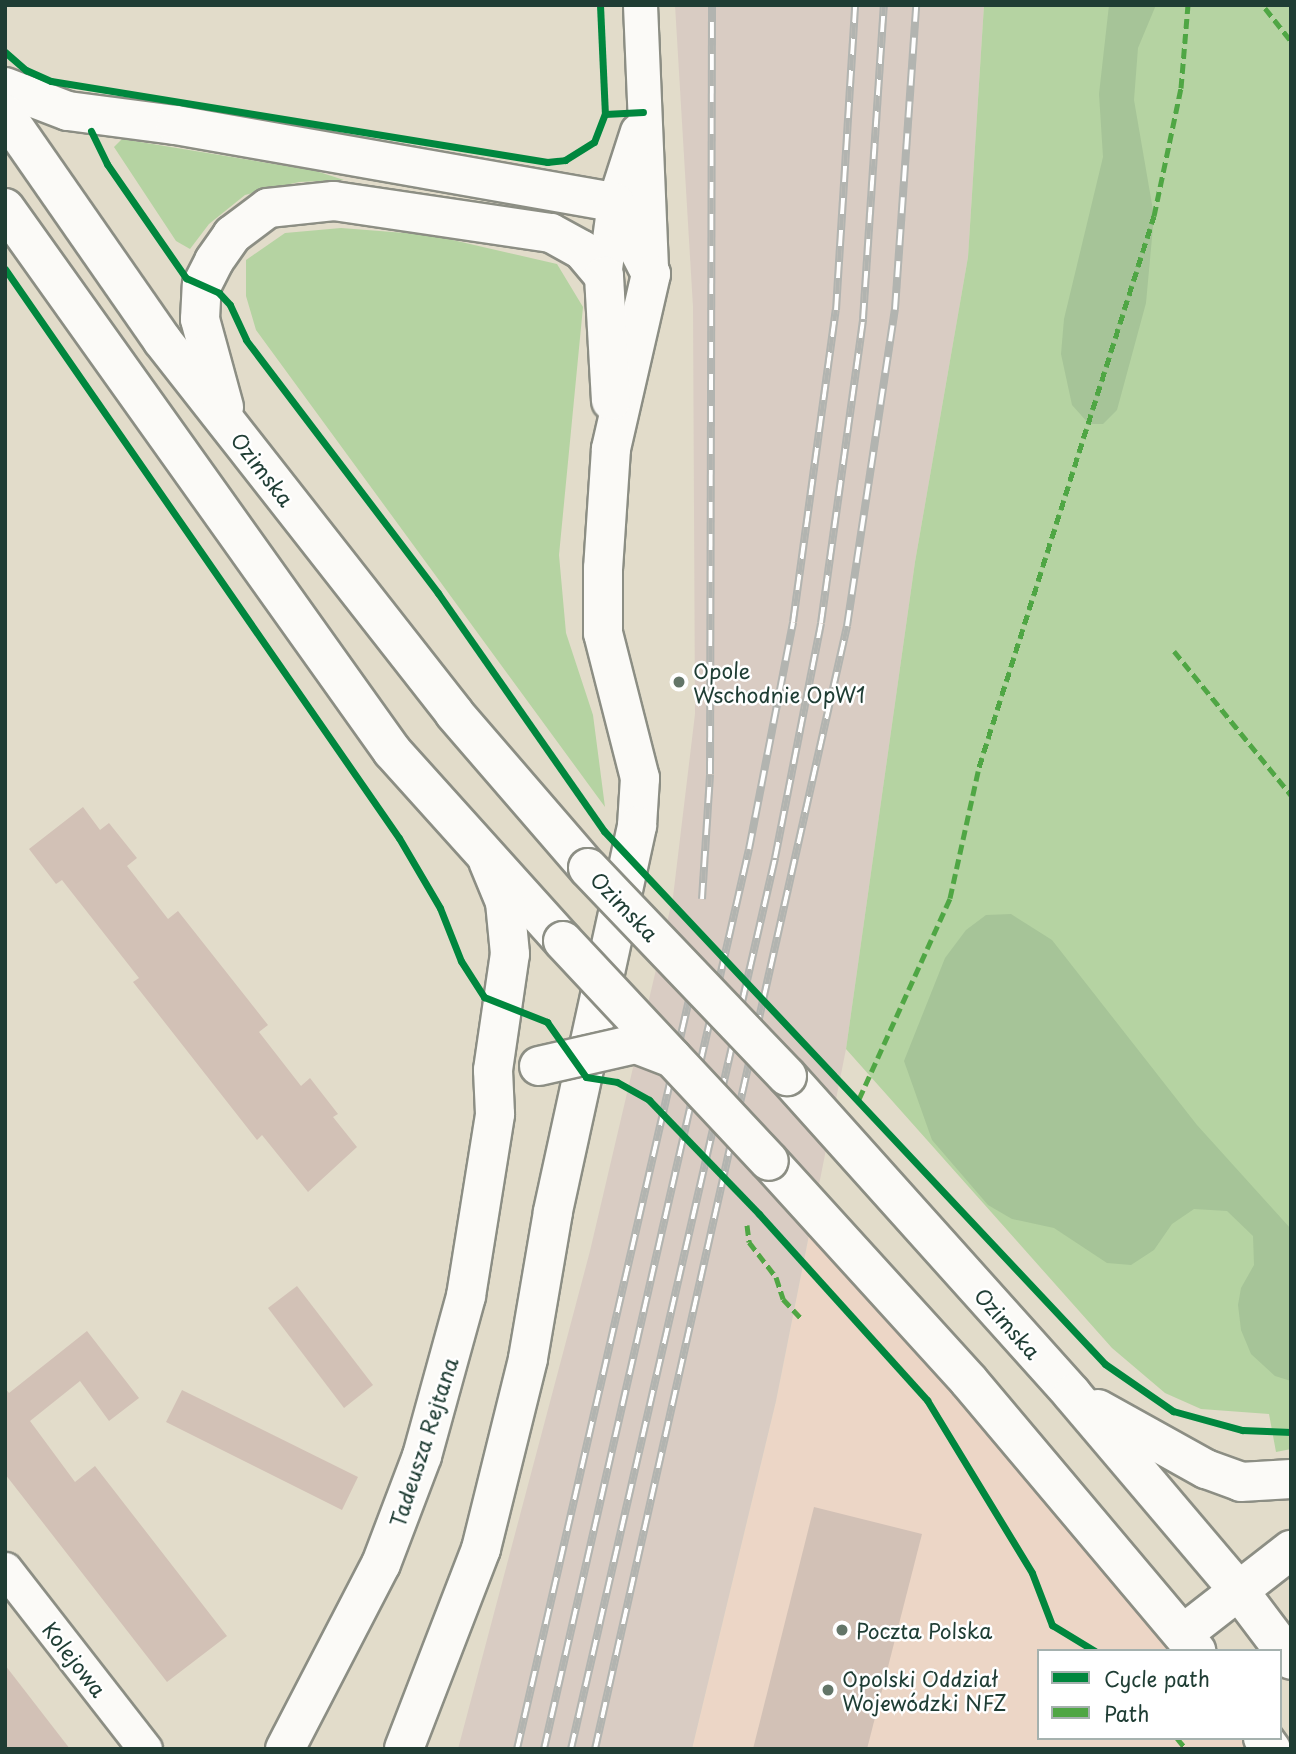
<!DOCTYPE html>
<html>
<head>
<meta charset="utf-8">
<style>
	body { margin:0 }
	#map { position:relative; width:1296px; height:1754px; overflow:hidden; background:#e2dcca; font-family:"Playpen Sans",sans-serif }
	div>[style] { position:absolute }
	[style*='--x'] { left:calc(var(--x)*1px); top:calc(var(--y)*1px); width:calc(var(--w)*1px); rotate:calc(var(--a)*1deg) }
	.built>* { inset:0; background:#ecd6c6 }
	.industrial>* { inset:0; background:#d9ccc3 }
	.green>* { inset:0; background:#b5d3a2 }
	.forest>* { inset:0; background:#a6c498 }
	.building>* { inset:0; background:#d2c1b6 }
	.roads { filter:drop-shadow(2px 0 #8c8e84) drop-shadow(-2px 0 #8c8e84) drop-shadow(0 2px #8c8e84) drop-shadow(0 -2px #8c8e84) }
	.street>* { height:33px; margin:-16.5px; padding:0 16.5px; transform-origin:16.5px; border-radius:16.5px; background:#fbfaf7 }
	.secondary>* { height:38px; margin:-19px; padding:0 19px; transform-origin:19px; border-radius:19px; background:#fbfaf7 }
	.rail>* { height:8px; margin-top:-4px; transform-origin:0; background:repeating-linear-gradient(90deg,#fff 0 16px,#b2b4b0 0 32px); box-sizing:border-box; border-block:2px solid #b2b4b0 }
	.bridges { filter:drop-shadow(2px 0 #8c8e84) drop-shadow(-2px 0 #8c8e84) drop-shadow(0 2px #8c8e84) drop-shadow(0 -2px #8c8e84) }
	.secondary-bridge>* { height:38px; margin:-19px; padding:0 19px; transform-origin:19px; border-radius:19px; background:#fbfaf7 }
	.quiet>* { height:5px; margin-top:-2.5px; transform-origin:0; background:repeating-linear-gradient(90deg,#4fa644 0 10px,transparent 0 15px) }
	.cycleway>* { height:7px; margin:-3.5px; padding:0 3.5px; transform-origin:3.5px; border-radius:3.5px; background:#00873e }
	.dots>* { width:19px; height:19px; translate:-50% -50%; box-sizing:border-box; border:4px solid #fff; border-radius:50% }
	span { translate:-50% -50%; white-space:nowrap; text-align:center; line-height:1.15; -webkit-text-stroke:5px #fff; paint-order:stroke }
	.street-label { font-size:21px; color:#1f3d34 }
	.poi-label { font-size:21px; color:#1f3d34 }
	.left { translate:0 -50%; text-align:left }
	.frame { position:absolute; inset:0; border:7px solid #1f3d34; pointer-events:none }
	.legend { position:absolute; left:1037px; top:1649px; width:245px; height:91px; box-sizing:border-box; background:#fff; border:2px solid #a5b1ae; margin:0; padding:9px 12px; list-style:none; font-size:21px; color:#1f3d34 }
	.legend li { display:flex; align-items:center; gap:14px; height:35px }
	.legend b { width:35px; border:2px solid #a5b1ae }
</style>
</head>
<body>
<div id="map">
	<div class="built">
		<div style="clip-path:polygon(814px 1211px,1196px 1651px,1039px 1651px,1039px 1738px,1263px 1738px,1271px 1749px,692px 1749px,776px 1401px)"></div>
	</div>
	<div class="industrial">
		<div style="clip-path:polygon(675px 5px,984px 5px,968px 257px,915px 562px,846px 1049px,776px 1401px,692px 1749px,458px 1749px,590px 1251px,673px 897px,695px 714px,693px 307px)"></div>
	</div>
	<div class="green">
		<div style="clip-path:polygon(984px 5px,1291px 5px,1291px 1449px,1276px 1452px,1269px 1414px,1201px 1409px,1165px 1393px,1112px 1348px,846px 1049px,915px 562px,968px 257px)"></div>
		<div style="clip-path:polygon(122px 139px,316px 171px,344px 180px,299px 182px,245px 195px,209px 224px,190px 249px,176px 241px,114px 147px)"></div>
		<div style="clip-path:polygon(341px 228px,431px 235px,557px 264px,583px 307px,559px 555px,566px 633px,593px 715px,605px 807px,256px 330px,246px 296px,246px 260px,285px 233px)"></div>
	</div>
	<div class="forest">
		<div style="clip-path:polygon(1109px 5px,1156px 5px,1138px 48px,1134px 100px,1154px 216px,1146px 303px,1117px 410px,1103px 424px,1089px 424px,1072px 405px,1061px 354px,1064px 319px,1103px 157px,1099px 94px)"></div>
		<div style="clip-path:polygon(1011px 914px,1052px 940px,1197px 1125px,1291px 1229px,1291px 1381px,1275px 1376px,1251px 1354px,1241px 1330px,1238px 1305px,1241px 1288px,1254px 1265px,1253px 1236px,1227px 1211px,1194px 1209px,1172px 1224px,1154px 1250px,1131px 1265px,1107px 1263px,1054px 1228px,1012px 1219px,988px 1205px,932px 1140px,904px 1061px,945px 958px,966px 930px,986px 915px)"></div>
	</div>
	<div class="building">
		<div style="clip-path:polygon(83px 807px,100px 830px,109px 823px,137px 858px,127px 866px,168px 919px,178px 911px,268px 1025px,259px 1032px,301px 1086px,310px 1078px,338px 1114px,333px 1117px,357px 1147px,308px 1192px,262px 1135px,257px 1140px,133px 982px,139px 978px,62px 880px,56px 884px,29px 849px)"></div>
		<div style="clip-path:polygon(297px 1286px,373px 1385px,344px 1408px,268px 1308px)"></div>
		<div style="clip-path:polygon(87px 1331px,139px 1398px,109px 1421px,80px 1381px,30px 1421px,75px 1482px,95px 1466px,227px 1636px,167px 1682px,5px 1474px,5px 1388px,9px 1393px)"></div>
		<div style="clip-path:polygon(182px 1390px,358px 1477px,342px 1510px,166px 1422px)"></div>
		<div style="clip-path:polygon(814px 1507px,922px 1534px,867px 1749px,753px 1749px)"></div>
		<div style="clip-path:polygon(5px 1665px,70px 1749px,5px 1749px)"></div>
	</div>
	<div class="roads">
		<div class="street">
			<div style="--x:640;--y:5;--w:267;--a:87.6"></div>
			<div style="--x:604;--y:276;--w:75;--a:-82.3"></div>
			<div style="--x:614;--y:202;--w:75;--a:-72.1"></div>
			<div style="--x:5;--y:1569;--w:228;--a:52.1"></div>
		</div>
		<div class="secondary">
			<div style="--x:5;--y:87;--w:67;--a:20.9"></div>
			<div style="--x:68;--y:111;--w:109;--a:7.4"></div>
			<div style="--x:176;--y:125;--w:445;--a:10"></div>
			<div style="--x:614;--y:202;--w:81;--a:62.8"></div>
			<div style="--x:651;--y:274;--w:180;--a:102.9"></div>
			<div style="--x:611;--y:449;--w:119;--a:93.8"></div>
			<div style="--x:603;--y:568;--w:65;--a:90"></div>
			<div style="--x:603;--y:633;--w:150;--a:75.7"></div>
			<div style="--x:640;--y:778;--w:48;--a:93.6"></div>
			<div style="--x:637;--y:826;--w:395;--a:102.3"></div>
			<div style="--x:553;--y:1212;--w:149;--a:99.7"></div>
			<div style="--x:528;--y:1359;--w:196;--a:103.9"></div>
			<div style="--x:481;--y:1549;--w:214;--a:111.1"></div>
			<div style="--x:5;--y:114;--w:275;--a:55.2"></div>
			<div style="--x:162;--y:340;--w:474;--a:51.9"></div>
			<div style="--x:454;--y:713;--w:205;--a:49.2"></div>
			<div style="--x:5;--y:208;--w:667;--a:54.52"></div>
			<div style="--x:392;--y:751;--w:256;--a:48"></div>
			<div style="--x:224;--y:407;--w:91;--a:-105.3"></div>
			<div style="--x:200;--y:319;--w:34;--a:-87"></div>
			<div style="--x:202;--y:285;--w:27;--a:-63"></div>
			<div style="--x:214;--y:261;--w:32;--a:-55"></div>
			<div style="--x:232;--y:235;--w:45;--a:-36.9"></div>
			<div style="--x:268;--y:208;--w:66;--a:-6.1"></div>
			<div style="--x:334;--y:201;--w:219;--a:8.4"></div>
			<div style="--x:551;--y:233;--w:35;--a:29"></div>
			<div style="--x:582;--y:250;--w:34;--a:50"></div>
			<div style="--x:604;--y:276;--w:125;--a:86.8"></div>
			<div style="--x:787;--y:1076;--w:427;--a:48.1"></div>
			<div style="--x:1072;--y:1394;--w:258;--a:49.7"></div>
			<div style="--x:1239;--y:1591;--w:86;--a:53"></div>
			<div style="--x:769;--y:1161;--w:297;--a:47.7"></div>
			<div style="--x:969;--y:1381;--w:353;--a:49.9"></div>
			<div style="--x:1098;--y:1409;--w:124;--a:29.1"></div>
			<div style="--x:1206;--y:1469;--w:37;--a:20"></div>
			<div style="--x:1241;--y:1482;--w:50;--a:-3.4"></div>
			<div style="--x:1183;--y:1634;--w:137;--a:-37.9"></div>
			<div style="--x:1263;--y:1738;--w:14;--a:54"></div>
			<div style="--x:285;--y:1749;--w:208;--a:-62.6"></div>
			<div style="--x:381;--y:1564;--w:116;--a:-69.2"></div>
			<div style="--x:422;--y:1456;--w:166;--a:-74.6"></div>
			<div style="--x:466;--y:1296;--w:184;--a:-80.9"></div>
			<div style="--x:495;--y:1114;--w:44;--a:-92.6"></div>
			<div style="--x:493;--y:1070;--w:117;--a:-81.7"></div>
			<div style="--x:510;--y:954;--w:52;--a:-95.5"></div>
			<div style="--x:505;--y:902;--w:44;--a:-112.5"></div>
		</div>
	</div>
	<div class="rail">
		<div style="--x:702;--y:899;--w:125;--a:-86.3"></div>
		<div style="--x:710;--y:774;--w:769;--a:-89.85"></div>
		<div style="--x:517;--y:1749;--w:778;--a:-77.07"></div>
		<div style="--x:544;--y:1749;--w:923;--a:-77.17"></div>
		<div style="--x:749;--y:849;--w:231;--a:-79"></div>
		<div style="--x:793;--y:622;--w:315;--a:-82.2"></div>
		<div style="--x:836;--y:310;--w:306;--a:-86.4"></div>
		<div style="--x:571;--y:1749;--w:914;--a:-77.1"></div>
		<div style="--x:775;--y:858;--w:239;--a:-78.9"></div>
		<div style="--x:821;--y:623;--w:307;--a:-82.1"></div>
		<div style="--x:863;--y:319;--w:315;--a:-86.2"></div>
		<div style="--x:595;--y:1749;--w:1151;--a:-77.35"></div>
		<div style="--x:847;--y:626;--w:321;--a:-81.4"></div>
		<div style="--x:895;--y:309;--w:305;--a:-86"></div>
	</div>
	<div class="bridges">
		<div class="secondary-bridge">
			<div style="--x:588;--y:868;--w:288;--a:46.3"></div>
			<div style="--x:563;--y:941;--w:301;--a:46.9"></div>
			<div style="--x:539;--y:1066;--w:99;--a:-12.8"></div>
			<div style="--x:636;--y:1044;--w:39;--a:21"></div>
		</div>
	</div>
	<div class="quiet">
		<div style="--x:1265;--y:8;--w:42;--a:51.8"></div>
		<div style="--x:1174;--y:651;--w:186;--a:50.9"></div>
		<div style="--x:859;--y:1099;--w:221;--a:-65.6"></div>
		<div style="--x:950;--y:898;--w:134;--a:-77.5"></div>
		<div style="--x:979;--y:767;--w:578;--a:-72.38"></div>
		<div style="--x:1154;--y:216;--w:131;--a:-78.1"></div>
		<div style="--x:1181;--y:88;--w:83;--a:-85.2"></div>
		<div style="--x:747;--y:1225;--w:17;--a:83"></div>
		<div style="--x:749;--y:1242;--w:44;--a:52.4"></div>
		<div style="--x:776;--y:1277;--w:23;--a:72"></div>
		<div style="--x:783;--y:1299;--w:25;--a:47"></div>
		<div style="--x:1177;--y:1738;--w:14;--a:51"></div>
	</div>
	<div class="cycleway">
		<div style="--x:600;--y:5;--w:109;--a:87.4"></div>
		<div style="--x:5;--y:52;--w:28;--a:41"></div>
		<div style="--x:26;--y:70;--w:27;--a:24"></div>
		<div style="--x:51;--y:81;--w:503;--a:9.27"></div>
		<div style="--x:547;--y:162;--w:18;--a:-6"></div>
		<div style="--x:565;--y:160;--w:34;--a:-32"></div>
		<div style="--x:594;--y:142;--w:30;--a:-69"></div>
		<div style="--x:605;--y:114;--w:38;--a:-3"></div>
		<div style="--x:91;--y:131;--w:37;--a:64"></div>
		<div style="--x:107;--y:164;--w:139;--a:55.3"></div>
		<div style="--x:186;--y:278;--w:36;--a:24"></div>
		<div style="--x:219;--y:293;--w:16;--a:47"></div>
		<div style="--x:230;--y:305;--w:38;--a:65"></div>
		<div style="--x:246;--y:340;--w:318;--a:52.8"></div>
		<div style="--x:438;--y:593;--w:290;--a:55.1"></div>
		<div style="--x:604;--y:831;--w:731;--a:46.77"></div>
		<div style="--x:1105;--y:1364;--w:83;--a:34.7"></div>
		<div style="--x:1173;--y:1411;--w:72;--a:15.4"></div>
		<div style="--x:1242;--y:1430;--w:49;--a:2.3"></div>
		<div style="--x:5;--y:269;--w:692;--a:55.3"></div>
		<div style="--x:399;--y:838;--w:81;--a:59.6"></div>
		<div style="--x:440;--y:908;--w:57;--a:68.4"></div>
		<div style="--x:461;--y:961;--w:43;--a:57.4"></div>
		<div style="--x:484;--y:997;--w:68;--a:21.6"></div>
		<div style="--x:547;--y:1022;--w:67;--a:54.7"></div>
		<div style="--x:586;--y:1077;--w:31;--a:9"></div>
		<div style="--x:617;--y:1082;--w:37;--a:29"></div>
		<div style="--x:649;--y:1100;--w:158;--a:46"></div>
		<div style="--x:759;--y:1214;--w:251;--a:47.9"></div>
		<div style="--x:927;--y:1400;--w:202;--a:58.7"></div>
		<div style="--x:1032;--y:1573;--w:56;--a:69"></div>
		<div style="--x:1052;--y:1625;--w:50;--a:31.2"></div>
	</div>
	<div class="dots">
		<div style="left:679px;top:682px;background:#637568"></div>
		<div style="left:842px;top:1630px;background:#637568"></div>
		<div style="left:828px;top:1690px;background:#637568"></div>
	</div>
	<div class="street-label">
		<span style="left:263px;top:469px;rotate:52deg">Ozimska</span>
		<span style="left:625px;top:906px;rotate:46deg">Ozimska</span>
		<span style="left:1008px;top:1323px;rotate:48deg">Ozimska</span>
		<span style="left:423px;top:1442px;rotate:-72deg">Tadeusza Rejtana</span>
		<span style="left:75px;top:1659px;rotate:52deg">Kolejowa</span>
	</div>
	<div class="poi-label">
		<span class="left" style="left:693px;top:682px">Opole<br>Wschodnie OpW1</span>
		<span class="left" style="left:856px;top:1630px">Poczta Polska</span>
		<span class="left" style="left:842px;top:1690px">Opolski Oddział<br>Wojewódzki NFZ</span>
	</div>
	<div class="frame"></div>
	<ul class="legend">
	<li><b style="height:9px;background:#00873e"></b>Cycle path</li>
	<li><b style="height:9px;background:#4fa644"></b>Path</li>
	</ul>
</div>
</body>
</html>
